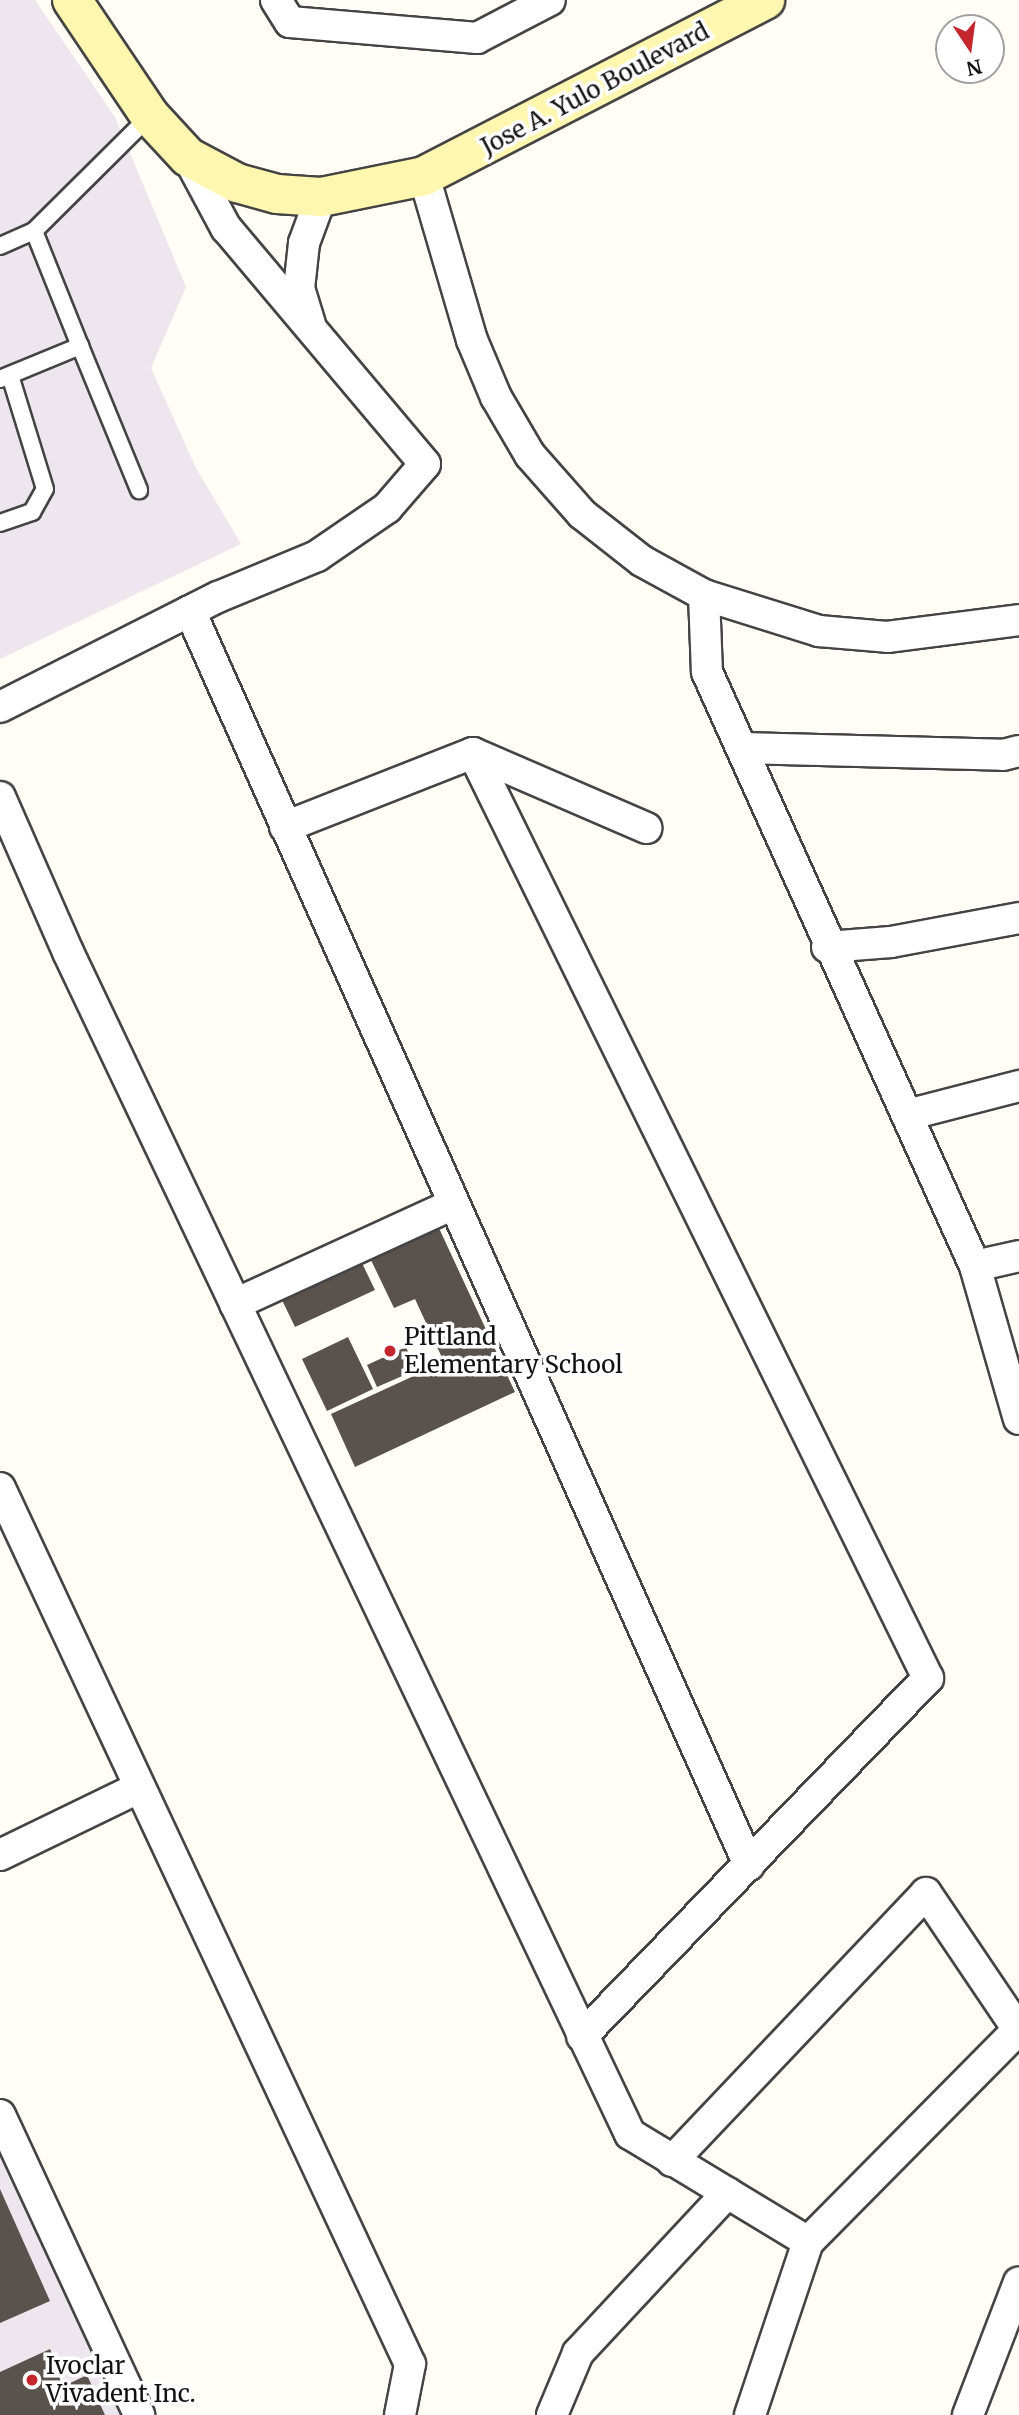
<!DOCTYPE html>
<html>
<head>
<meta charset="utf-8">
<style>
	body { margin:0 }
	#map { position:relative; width:1019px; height:2415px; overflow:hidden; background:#fffdf5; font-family:Merriweather,serif }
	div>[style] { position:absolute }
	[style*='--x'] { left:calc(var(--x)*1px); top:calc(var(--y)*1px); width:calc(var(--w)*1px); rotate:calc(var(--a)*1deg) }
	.industrial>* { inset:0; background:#eee6ef }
	.building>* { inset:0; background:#5a524d }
	.roads { filter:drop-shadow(2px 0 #444) drop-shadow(-2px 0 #444) drop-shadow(0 2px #444) drop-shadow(0 -2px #444) }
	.lane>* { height:16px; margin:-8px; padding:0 8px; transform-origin:8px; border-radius:8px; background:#fff }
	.street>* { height:30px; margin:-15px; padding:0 15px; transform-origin:15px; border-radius:15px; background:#fff }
	.secondary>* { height:38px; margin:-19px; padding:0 19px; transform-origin:19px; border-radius:19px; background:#fff6b0 }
	.dots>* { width:19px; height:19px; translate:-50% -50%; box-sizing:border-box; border:4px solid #fff; border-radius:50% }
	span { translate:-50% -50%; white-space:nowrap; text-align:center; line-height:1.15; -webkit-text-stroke:7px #fff; paint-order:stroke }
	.street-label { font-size:24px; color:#111 }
	.poi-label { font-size:24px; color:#111 }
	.left { translate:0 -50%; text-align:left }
	.north { position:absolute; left:935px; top:14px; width:70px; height:70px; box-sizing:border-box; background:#fff; border:2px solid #a0a0a0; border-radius:50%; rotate:167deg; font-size:19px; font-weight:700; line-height:28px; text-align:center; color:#111 }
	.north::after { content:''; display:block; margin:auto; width:24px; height:32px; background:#c4262e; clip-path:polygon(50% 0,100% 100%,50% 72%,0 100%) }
</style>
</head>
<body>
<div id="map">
	<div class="industrial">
		<div style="clip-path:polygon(0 0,35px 0,115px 117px,186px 287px,151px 368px,196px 468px,241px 544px,0 659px)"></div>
		<div style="clip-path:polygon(0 2139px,128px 2415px,0 2415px)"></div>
	</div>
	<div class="building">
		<div style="clip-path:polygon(438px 1226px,515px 1392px,355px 1467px,331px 1414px,444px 1362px,415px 1299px,394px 1308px,370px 1258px)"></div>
		<div style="clip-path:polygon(361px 1261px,375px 1290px,295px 1327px,281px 1298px)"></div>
		<div style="clip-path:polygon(348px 1337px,373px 1389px,327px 1411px,302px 1359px)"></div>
		<div style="clip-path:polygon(406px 1347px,416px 1370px,377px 1387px,367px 1365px)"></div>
		<div style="clip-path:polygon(0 2189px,50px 2301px,0 2323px)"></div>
		<div style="clip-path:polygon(50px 2349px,66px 2385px,87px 2375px,105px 2415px,0 2415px,0 2372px)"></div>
	</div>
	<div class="roads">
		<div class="lane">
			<div style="--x:0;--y:246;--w:37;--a:-24"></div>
			<div style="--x:34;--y:231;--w:163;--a:-44.8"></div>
			<div style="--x:80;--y:346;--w:156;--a:67.7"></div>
			<div style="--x:0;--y:379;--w:87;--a:-22.4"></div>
			<div style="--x:80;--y:346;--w:124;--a:-111.8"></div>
			<div style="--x:0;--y:523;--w:34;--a:-19"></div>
			<div style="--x:32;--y:512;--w:26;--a:-61"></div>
			<div style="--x:45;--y:489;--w:119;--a:-107.1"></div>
		</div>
		<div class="street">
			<div style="--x:276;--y:0;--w:26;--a:58"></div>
			<div style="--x:290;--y:22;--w:188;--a:4.9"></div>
			<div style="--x:477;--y:38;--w:82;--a:-27.5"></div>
			<div style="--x:424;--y:176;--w:171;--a:73.7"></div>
			<div style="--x:472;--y:340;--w:62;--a:67.2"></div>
			<div style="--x:496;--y:397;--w:67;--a:59.6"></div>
			<div style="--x:530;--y:455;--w:79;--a:48.6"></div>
			<div style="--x:582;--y:514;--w:76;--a:38.1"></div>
			<div style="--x:642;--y:561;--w:71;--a:28.7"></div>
			<div style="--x:704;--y:595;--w:121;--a:17.4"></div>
			<div style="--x:819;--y:631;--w:68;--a:5"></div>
			<div style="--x:887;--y:637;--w:133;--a:-7.3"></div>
			<div style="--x:310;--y:324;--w:37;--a:-107"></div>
			<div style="--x:299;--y:289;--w:46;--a:-83.8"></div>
			<div style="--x:304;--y:243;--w:49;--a:-69.7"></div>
			<div style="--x:704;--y:595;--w:77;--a:87.8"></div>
			<div style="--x:707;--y:672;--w:652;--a:65.72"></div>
			<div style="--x:975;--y:1266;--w:159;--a:74"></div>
			<div style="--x:190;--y:611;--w:1373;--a:65.97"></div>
			<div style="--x:0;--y:707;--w:244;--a:-26.8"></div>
			<div style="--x:218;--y:597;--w:107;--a:-22.5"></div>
			<div style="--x:317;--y:556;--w:85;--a:-34.4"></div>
			<div style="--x:387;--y:508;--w:58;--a:-49.2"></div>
			<div style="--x:425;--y:464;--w:309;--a:-130.1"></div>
			<div style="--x:226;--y:228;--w:81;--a:-118.2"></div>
			<div style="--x:742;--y:748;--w:261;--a:1.5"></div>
			<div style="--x:1003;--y:755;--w:16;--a:-14"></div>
			<div style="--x:473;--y:753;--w:1031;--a:63.81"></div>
			<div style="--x:928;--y:1678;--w:498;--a:134"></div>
			<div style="--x:0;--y:797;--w:169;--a:66.3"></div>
			<div style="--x:68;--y:952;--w:1309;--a:64.57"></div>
			<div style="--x:630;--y:2134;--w:208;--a:31.2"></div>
			<div style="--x:285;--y:827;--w:202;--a:-21.5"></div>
			<div style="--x:473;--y:753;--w:189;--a:23.4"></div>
			<div style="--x:827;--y:947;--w:64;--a:-4.5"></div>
			<div style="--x:891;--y:942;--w:130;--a:-10.6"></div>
			<div style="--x:907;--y:1115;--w:116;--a:-14.5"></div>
			<div style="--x:975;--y:1266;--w:45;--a:-12.8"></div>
			<div style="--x:235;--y:1304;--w:240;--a:-24.6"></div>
			<div style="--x:0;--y:1488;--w:967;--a:64.92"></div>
			<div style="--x:410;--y:2364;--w:52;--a:101.1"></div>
			<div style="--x:0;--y:1855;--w:153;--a:-25.9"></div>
			<div style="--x:0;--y:2115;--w:331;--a:65.1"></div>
			<div style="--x:672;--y:2161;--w:369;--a:-46.5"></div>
			<div style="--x:926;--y:1893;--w:166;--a:56"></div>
			<div style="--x:552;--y:2415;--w:67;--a:-67.2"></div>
			<div style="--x:578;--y:2353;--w:219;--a:-47"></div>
			<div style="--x:750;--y:2415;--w:182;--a:-71.5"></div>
			<div style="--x:808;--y:2242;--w:298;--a:-45.3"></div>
			<div style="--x:968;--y:2415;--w:142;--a:-69"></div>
		</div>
		<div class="secondary">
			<div style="--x:72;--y:0;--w:140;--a:56.1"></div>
			<div style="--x:150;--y:116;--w:56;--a:47.2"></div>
			<div style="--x:188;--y:157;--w:55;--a:28"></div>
			<div style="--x:237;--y:183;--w:41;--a:15.4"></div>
			<div style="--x:277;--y:194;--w:44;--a:3.9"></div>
			<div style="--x:321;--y:197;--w:105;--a:-11.5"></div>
			<div style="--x:424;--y:176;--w:384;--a:-27.3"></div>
		</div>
	</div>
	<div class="dots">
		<div style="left:390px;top:1351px;background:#c4262e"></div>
		<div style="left:32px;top:2380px;background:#c4262e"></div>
	</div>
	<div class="street-label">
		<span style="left:595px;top:89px;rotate:-28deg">Jose A. Yulo Boulevard</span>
	</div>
	<div class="poi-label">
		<span class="left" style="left:404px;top:1351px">Pittland<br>Elementary School</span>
		<span class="left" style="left:46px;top:2380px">Ivoclar<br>Vivadent Inc.</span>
	</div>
	<div class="north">N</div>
</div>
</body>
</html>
